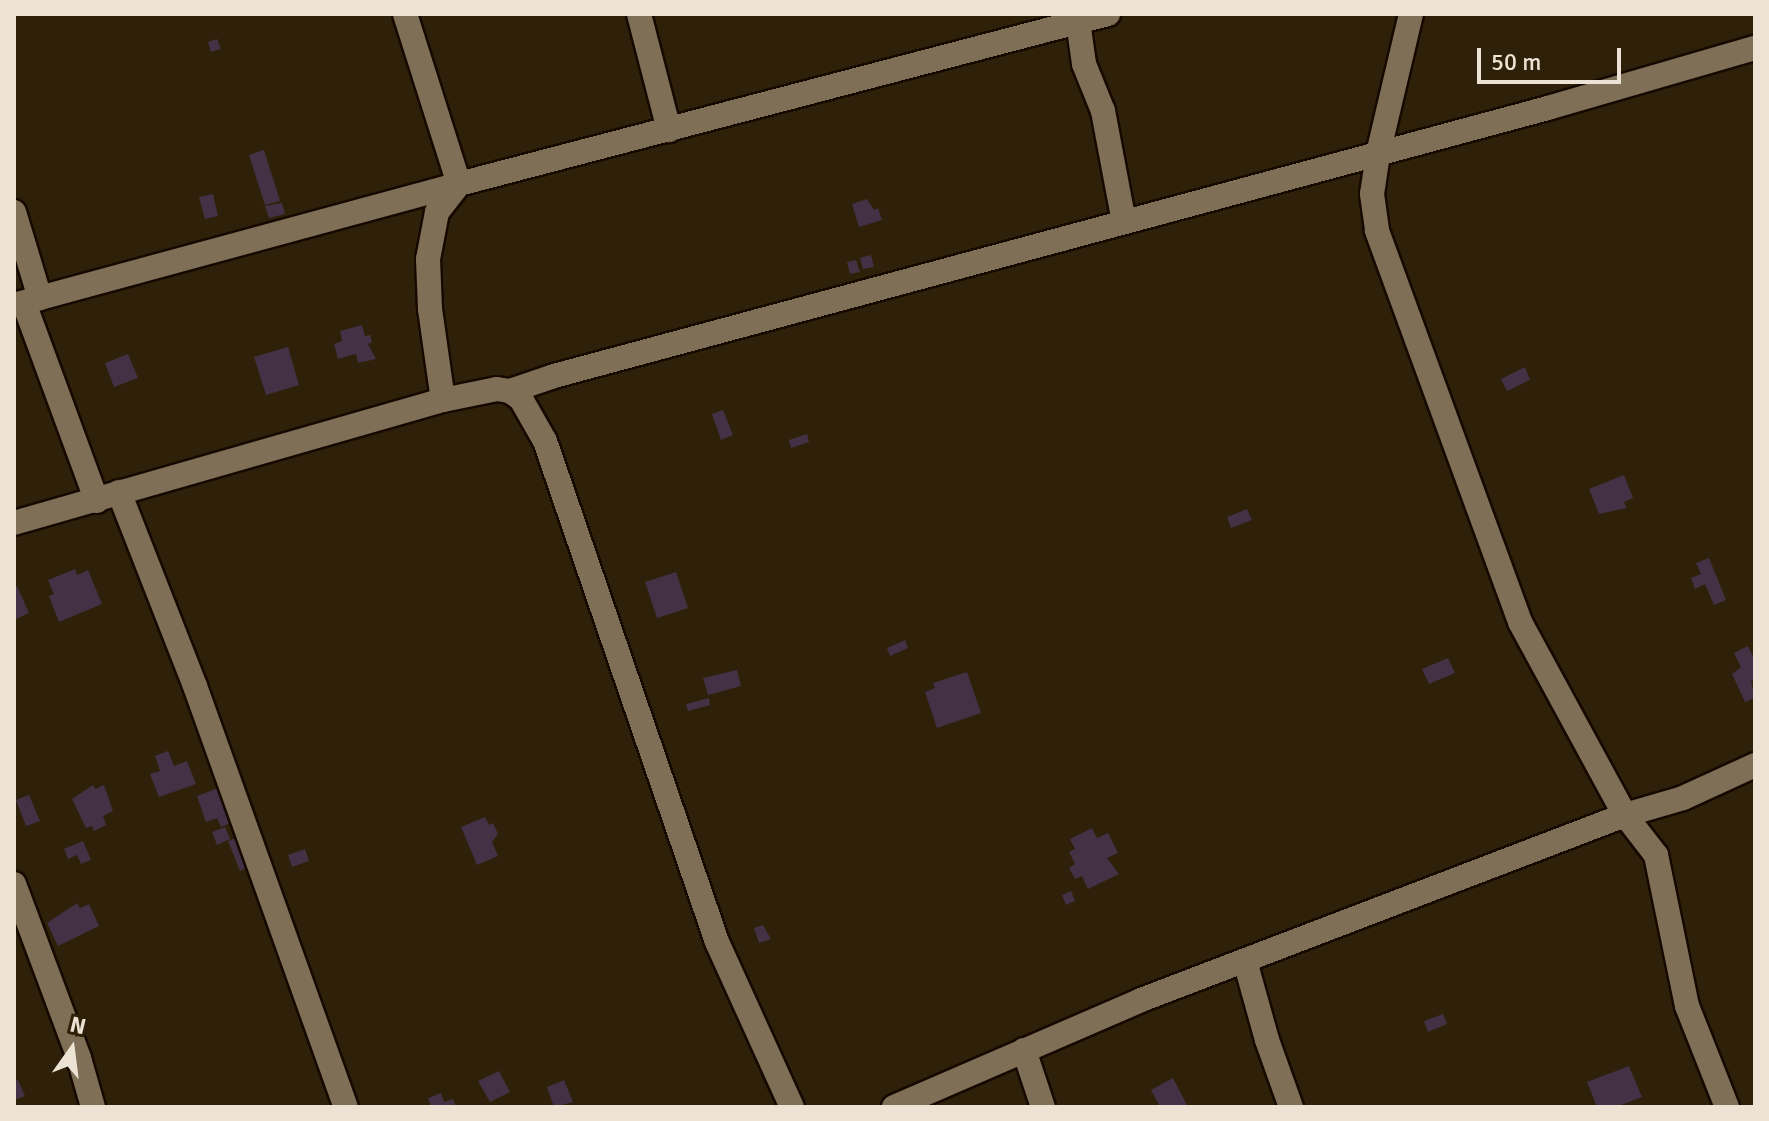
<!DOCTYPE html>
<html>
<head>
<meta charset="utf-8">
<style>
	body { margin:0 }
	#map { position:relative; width:1769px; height:1121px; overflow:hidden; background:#2f2009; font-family:Signika,sans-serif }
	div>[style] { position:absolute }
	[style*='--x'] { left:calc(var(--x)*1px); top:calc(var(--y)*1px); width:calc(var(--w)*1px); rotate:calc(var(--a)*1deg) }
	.building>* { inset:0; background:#443145 }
	.roads { filter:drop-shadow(2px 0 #160900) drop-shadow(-2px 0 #160900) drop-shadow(0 2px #160900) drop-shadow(0 -2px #160900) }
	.minor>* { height:24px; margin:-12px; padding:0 12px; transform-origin:12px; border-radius:12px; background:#806f57 }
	span { translate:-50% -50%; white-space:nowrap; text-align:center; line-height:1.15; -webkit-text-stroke:7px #2f2009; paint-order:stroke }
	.frame { position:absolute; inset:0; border:16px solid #ede3d5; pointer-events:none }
	.north { position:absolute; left:32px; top:1009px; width:80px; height:80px; -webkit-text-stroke:6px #2f2009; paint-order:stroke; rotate:14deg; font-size:22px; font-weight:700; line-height:32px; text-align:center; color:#ede3d5 }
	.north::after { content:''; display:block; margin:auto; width:28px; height:36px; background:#ede3d5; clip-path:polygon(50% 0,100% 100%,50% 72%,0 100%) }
	.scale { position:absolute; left:1477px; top:48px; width:144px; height:36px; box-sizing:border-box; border:4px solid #ede3d5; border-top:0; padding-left:10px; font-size:24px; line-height:28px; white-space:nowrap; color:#ede3d5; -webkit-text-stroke:6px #2f2009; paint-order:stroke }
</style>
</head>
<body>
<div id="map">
	<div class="building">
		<div style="clip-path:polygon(217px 39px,221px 49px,211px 52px,208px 42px)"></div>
		<div style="clip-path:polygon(264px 150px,280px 201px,265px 205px,249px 155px)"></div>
		<div style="clip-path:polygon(213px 194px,218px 216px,205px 219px,199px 197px)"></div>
		<div style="clip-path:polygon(867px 199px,874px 210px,878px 208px,882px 220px,859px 227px,852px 204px)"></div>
		<div style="clip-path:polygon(282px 203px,285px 214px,269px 218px,265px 206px)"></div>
		<div style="clip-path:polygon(871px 255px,874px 267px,863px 269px,860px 258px)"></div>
		<div style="clip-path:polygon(856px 260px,860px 272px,850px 274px,847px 262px)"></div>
		<div style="clip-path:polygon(362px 325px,365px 336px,370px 335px,372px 342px,368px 344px,376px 359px,358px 363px,356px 354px,338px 359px,334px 344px,342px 341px,340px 331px)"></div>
		<div style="clip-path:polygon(288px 347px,299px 385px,266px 395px,254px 357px)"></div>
		<div style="clip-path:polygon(128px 354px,138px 378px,114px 387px,105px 363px)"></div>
		<div style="clip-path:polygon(1525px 367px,1530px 380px,1507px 391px,1501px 379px)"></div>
		<div style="clip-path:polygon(723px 410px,733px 435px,721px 440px,712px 414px)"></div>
		<div style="clip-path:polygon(807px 434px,809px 442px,791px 448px,789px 440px)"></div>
		<div style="clip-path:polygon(1624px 475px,1633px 498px,1624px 502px,1627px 508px,1599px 514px,1589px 489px)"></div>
		<div style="clip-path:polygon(1247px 509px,1252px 520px,1231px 528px,1227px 517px)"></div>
		<div style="clip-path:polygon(1709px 558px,1726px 600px,1714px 605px,1705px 584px,1695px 589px,1691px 578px,1701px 574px,1696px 563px)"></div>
		<div style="clip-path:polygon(75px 569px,77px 575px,88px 570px,102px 604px,59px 622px,49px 596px,54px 594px,48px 580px)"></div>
		<div style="clip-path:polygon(676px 572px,688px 608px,657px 618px,645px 582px)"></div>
		<div style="clip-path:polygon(17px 586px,29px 613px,14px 620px,14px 587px)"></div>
		<div style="clip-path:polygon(905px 640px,908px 648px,890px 656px,887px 648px)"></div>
		<div style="clip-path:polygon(1748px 646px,1755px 660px,1755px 679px,1751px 681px,1755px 698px,1745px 702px,1732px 674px,1741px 667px,1734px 653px)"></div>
		<div style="clip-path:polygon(1448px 658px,1455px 673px,1429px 684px,1422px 669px)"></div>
		<div style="clip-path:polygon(737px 670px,741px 686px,708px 695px,703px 678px)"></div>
		<div style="clip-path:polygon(967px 672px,981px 713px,937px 728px,925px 692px,935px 688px,933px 683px)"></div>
		<div style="clip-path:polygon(709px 698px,710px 705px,688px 711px,686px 704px)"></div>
		<div style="clip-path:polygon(168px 751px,174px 766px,187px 761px,196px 784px,159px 797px,150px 774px,160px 771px,155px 756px)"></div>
		<div style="clip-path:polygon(93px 785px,95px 789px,104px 785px,113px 811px,103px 816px,106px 825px,94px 831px,92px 826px,86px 828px,72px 799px)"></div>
		<div style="clip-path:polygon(221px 787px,231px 813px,227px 814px,230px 823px,221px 827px,217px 818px,206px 822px,197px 796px)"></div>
		<div style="clip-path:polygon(29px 795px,40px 821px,26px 826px,16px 800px)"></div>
		<div style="clip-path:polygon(485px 817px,489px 825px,493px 823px,498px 834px,492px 842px,498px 856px,477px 865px,461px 827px)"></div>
		<div style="clip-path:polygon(225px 827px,230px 839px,217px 845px,212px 832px)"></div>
		<div style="clip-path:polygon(1092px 828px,1097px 838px,1108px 833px,1118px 853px,1107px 858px,1119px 874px,1088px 889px,1082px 876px,1075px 879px,1069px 868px,1075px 864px,1069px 852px,1075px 849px,1070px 839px)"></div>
		<div style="clip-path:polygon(239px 837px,251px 866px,240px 871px,228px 841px)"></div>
		<div style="clip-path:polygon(83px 841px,91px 860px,81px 864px,77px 855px,68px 859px,64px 849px)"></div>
		<div style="clip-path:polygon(305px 849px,309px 861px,292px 867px,288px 855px)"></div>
		<div style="clip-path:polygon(1071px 891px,1075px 901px,1066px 905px,1062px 895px)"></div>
		<div style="clip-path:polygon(77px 903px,80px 908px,89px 904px,99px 926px,58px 946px,47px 923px)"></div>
		<div style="clip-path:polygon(763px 925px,771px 939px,759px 943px,754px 928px)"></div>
		<div style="clip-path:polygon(1443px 1014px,1447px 1024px,1428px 1032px,1424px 1021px)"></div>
		<div style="clip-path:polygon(1629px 1066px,1642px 1097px,1616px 1107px,1597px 1107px,1587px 1082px)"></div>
		<div style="clip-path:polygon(499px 1071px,510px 1092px,490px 1102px,478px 1081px)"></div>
		<div style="clip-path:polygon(1173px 1078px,1187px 1105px,1160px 1107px,1151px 1090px)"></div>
		<div style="clip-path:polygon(18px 1080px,25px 1096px,14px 1100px,14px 1081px)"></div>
		<div style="clip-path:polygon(564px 1080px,573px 1102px,554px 1107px,547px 1087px)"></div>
		<div style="clip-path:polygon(441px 1093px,444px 1102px,453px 1099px,456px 1107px,431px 1107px,428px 1098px)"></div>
	</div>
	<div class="roads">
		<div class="minor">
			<div style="--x:405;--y:14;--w:178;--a:72.4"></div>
			<div style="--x:459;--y:184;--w:36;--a:128"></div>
			<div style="--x:437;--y:212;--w:48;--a:100.8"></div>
			<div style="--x:428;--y:259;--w:50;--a:87.7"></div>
			<div style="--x:430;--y:309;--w:92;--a:81.9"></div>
			<div style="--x:639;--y:14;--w:120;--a:75.5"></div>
			<div style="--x:1077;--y:14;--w:50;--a:82"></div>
			<div style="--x:1084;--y:64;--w:51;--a:68"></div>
			<div style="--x:1103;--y:111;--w:113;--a:79.3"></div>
			<div style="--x:1411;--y:14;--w:144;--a:103.3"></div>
			<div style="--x:1378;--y:154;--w:40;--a:98.5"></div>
			<div style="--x:1372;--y:194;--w:37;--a:82"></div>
			<div style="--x:1377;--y:231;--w:416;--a:69.9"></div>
			<div style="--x:1520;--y:622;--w:220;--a:61.5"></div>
			<div style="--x:1625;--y:815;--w:51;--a:52.2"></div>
			<div style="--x:1656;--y:855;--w:154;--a:78.4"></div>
			<div style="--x:1687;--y:1006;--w:109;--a:68.4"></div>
			<div style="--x:14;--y:212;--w:90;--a:73.2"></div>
			<div style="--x:24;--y:303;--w:211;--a:69.8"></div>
			<div style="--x:14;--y:305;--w:461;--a:-15.2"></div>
			<div style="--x:459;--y:184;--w:671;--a:-14.68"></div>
			<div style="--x:510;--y:391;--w:46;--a:-18.8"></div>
			<div style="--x:554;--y:376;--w:1029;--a:-15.09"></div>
			<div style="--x:1548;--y:108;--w:216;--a:-16.2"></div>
			<div style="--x:119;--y:492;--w:208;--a:68.6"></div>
			<div style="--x:195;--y:686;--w:447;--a:70.3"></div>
			<div style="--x:14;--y:523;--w:446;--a:-16"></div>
			<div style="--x:443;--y:400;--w:55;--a:-11.5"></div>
			<div style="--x:497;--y:389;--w:13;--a:9"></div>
			<div style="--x:510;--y:391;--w:14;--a:36"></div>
			<div style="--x:521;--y:399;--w:48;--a:60.3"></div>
			<div style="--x:545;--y:441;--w:530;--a:71.05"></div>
			<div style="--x:717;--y:942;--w:181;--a:65.6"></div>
			<div style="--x:14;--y:884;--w:186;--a:69.5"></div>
			<div style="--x:79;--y:1058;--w:51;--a:74.1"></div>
			<div style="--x:1245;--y:961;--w:82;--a:74.4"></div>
			<div style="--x:1267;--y:1040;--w:71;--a:70.3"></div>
			<div style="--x:1024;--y:1050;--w:60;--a:71.6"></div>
			<div style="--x:894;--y:1107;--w:269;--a:-23.4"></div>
			<div style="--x:1141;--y:1000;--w:518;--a:-20.92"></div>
			<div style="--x:1625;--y:815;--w:60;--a:-16.3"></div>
			<div style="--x:1683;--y:798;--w:79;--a:-24.6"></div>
		</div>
	</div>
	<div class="frame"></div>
	<div class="north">N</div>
	<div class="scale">50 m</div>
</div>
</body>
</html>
